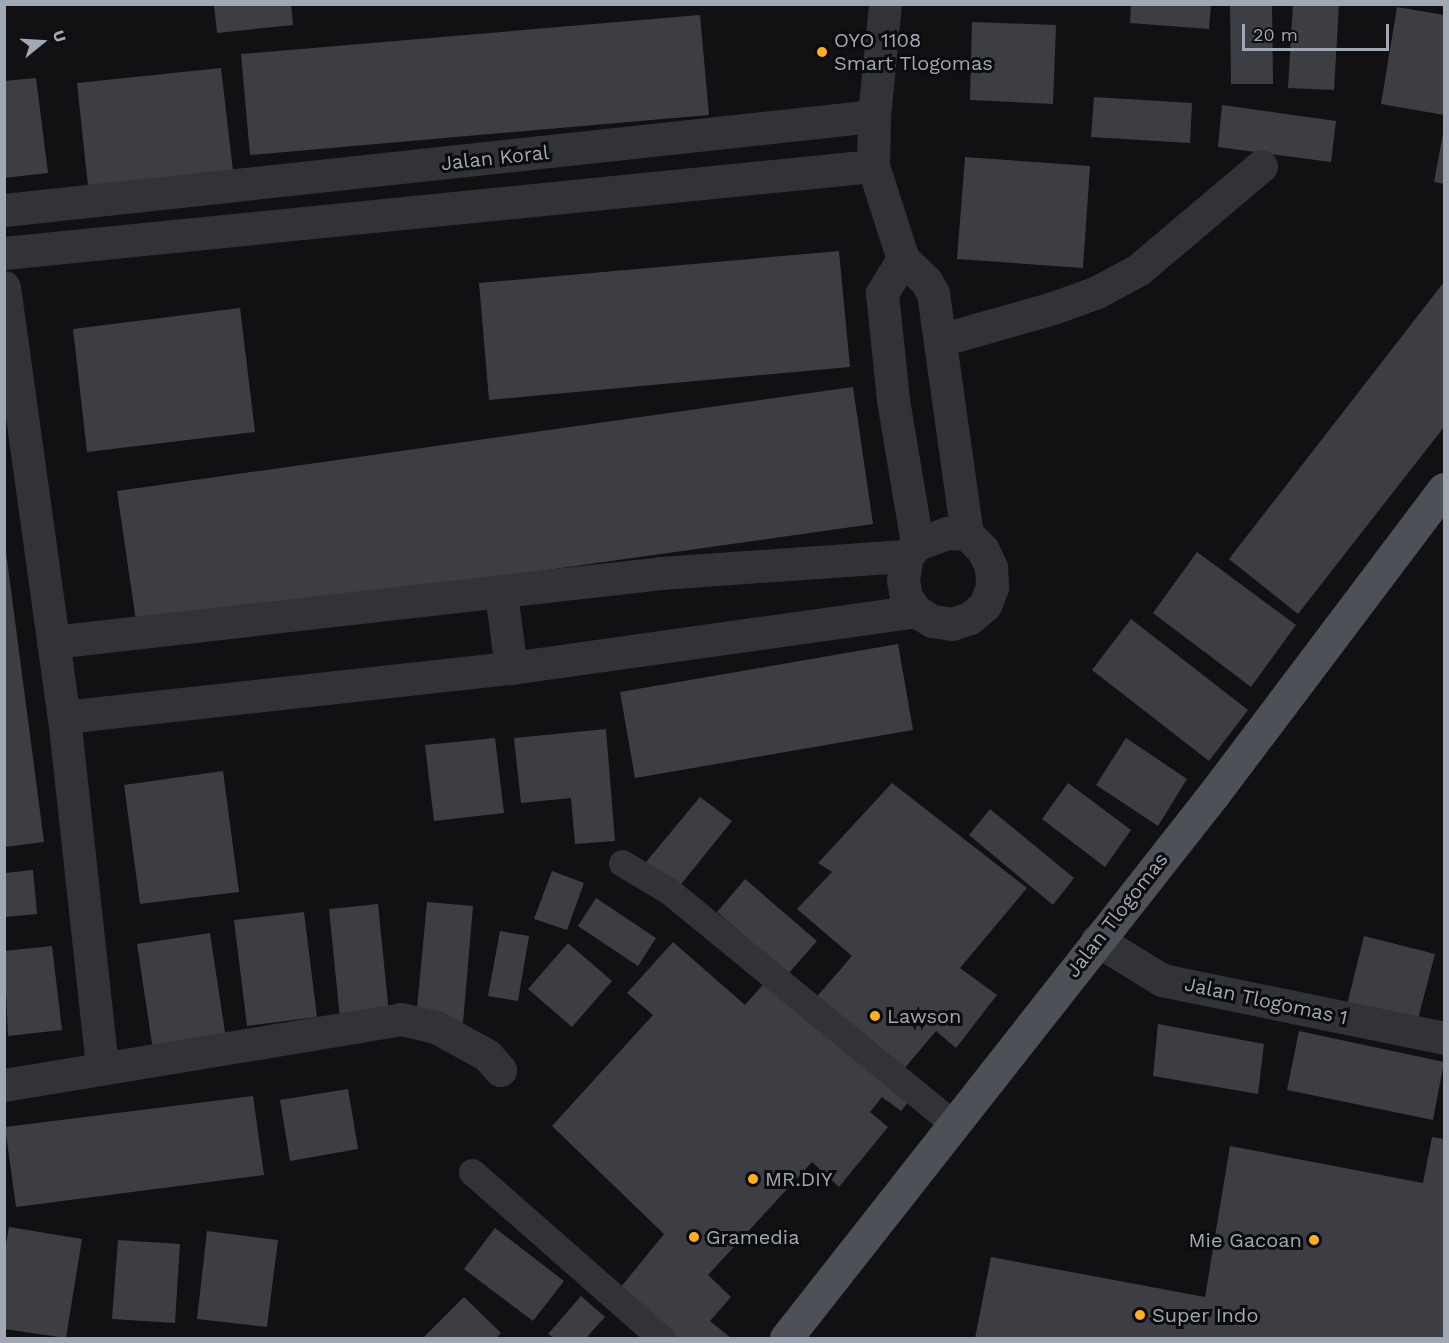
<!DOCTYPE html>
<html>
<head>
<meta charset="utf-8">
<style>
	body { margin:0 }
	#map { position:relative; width:1449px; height:1343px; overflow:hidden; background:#111113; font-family:"Work Sans",sans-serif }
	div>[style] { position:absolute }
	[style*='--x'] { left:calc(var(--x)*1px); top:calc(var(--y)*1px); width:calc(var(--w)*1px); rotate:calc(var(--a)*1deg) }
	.building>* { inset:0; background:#3d3e43 }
	.service>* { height:27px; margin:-13.5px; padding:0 13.5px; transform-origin:13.5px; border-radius:13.5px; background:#323338 }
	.minor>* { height:33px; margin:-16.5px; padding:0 16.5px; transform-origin:16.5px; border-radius:16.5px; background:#323338 }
	.primary>* { height:33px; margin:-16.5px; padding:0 16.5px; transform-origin:16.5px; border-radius:16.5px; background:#4e5058 }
	.dots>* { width:16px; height:16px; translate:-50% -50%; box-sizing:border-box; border:3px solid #0c0c0e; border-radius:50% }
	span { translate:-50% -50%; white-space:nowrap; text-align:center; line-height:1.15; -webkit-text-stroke:6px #0c0c0e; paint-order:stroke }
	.poi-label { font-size:20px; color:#a1a8b5 }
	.left { translate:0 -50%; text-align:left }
	.right { translate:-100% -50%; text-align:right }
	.street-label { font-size:20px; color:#a1a8b5 }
	.frame { position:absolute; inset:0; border:6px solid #a1a8b5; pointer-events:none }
	.north { position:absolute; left:12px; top:12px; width:60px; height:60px; -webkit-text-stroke:4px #0c0c0e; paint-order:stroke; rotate:72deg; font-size:16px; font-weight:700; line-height:24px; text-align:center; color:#a1a8b5 }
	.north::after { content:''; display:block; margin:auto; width:21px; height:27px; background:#a1a8b5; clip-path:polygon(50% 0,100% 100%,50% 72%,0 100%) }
	.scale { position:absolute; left:1242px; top:24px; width:147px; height:27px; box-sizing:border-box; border:3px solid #a1a8b5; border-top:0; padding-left:8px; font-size:18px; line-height:21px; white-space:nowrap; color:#a1a8b5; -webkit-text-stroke:4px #0c0c0e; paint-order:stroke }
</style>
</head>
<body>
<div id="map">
	<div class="building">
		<div style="clip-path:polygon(214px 4px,291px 4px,293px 25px,217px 33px)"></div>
		<div style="clip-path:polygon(1131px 4px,1211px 4px,1209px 29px,1130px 23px)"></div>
		<div style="clip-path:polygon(1230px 4px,1272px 4px,1273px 84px,1231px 84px)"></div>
		<div style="clip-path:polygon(1293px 4px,1339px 4px,1334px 90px,1288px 88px)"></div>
		<div style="clip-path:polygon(1397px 7px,1444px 15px,1444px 115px,1381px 104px)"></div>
		<div style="clip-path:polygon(700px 15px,709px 115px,250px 155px,241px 54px)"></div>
		<div style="clip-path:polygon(972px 22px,1056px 25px,1053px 104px,970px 100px)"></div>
		<div style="clip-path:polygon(221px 68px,233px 171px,88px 186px,77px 83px)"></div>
		<div style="clip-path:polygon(36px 78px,48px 173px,4px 178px,4px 81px)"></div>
		<div style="clip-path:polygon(1094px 97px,1192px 103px,1190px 143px,1091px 137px)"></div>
		<div style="clip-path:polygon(1222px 105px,1336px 121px,1331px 162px,1218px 147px)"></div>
		<div style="clip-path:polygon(1443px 133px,1444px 133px,1444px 184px,1434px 182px)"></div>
		<div style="clip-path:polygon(965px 157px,1090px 166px,1083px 268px,957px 259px)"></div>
		<div style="clip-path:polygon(839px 251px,850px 367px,489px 400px,479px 283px)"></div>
		<div style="clip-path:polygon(1444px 282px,1444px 427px,1298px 614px,1229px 559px)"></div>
		<div style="clip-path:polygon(240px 308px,255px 432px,87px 452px,73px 329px)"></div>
		<div style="clip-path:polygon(853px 387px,873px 524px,137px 628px,117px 491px)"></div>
		<div style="clip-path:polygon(5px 544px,44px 842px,5px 847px)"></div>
		<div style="clip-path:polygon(1197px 552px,1296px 625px,1251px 687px,1153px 613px)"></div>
		<div style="clip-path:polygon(1131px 619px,1248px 710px,1209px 761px,1092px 670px)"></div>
		<div style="clip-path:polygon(898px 644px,913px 730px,635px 778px,620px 692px)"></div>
		<div style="clip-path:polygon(606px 729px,615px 841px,575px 844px,571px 798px,521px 803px,514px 738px)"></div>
		<div style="clip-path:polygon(495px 738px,504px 813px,434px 821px,425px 745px)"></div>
		<div style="clip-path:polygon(1126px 738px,1187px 779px,1158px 826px,1096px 785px)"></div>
		<div style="clip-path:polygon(223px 771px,239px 892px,140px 904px,124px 785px)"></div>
		<div style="clip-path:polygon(892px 783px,1027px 888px,960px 968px,997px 995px,956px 1048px,936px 1031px,898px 1076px,813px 1001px,852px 956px,797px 909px,832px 872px,818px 863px)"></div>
		<div style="clip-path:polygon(1068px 783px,1131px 830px,1105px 867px,1042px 819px)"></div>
		<div style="clip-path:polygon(700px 797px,732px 821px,678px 888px,646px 862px)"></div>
		<div style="clip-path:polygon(990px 809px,1074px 878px,1053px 905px,969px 835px)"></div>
		<div style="clip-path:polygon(33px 870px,37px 914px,5px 917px,5px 873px)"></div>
		<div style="clip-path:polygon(552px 871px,584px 883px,567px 930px,534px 919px)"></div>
		<div style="clip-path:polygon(745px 879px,817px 941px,788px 974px,717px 912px)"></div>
		<div style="clip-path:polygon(596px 898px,656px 938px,638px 966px,578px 926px)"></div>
		<div style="clip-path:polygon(427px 902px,473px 906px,463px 1023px,416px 1019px)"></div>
		<div style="clip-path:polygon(378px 904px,389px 1014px,340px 1019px,329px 909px)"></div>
		<div style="clip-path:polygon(304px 912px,317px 1017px,247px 1026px,234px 920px)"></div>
		<div style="clip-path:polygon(500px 931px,529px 936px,518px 1001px,488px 996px)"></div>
		<div style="clip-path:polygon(210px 933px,226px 1039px,153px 1050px,137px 944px)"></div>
		<div style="clip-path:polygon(1364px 936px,1435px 954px,1417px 1023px,1347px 1005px)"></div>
		<div style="clip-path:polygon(673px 942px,745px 1005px,768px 979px,914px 1095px,901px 1111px,882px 1097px,870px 1112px,888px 1127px,839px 1187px,812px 1162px,708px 1275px,731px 1297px,710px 1321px,731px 1338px,666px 1338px,616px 1293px,664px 1234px,552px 1126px,653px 1015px,627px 993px)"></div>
		<div style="clip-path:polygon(568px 943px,612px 981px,572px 1027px,528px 989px)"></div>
		<div style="clip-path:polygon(52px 946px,62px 1030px,8px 1036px,4px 951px)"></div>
		<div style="clip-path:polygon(1158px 1024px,1264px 1044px,1258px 1094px,1153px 1076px)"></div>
		<div style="clip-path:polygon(1299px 1031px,1444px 1062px,1433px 1120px,1287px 1090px)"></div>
		<div style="clip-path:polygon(348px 1089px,358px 1149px,290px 1161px,280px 1100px)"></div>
		<div style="clip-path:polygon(253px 1096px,264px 1175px,16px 1207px,5px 1127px)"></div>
		<div style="clip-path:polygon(1432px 1137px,1444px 1139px,1444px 1338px,975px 1338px,991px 1257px,1205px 1297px,1230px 1146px,1423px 1183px)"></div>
		<div style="clip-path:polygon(9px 1227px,82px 1239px,66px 1338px,4px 1329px,4px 1255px)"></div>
		<div style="clip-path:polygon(495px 1228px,564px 1281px,533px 1321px,464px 1269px)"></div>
		<div style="clip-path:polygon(207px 1231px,278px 1240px,267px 1327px,197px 1319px)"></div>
		<div style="clip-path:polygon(118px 1240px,180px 1244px,175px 1323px,112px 1319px)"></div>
		<div style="clip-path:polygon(581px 1296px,605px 1317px,586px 1338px,554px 1338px,548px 1334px)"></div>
		<div style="clip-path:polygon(464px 1297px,501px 1333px,496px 1338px,423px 1338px)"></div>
	</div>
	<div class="service">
		<div style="--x:622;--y:863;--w:55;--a:30.8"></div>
		<div style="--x:669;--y:891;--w:368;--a:39.3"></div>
		<div style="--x:472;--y:1172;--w:252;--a:41.3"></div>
	</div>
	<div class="minor">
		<div style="--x:874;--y:116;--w:50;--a:91.1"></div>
		<div style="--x:873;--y:166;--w:98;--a:72.1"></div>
		<div style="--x:903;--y:259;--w:32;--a:44"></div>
		<div style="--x:926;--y:281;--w:14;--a:60"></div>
		<div style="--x:933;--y:293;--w:243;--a:82"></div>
		<div style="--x:4;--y:210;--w:875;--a:-6.17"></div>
		<div style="--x:874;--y:116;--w:113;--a:-84.4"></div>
		<div style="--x:4;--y:253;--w:873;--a:-5.72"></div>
		<div style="--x:903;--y:259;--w:40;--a:122"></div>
		<div style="--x:882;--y:293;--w:108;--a:84.1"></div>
		<div style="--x:893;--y:400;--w:146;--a:80.5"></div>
		<div style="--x:4;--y:287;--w:434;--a:82.1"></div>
		<div style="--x:64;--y:717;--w:353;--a:83.8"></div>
		<div style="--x:940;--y:340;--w:117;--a:-15.8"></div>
		<div style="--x:1053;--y:308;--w:47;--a:-20"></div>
		<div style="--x:1097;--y:292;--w:47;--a:-28.2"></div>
		<div style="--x:1138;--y:270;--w:161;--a:-40.2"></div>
		<div style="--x:947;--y:533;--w:20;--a:3"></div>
		<div style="--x:967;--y:534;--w:23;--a:45"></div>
		<div style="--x:983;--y:550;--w:19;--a:65"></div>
		<div style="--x:991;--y:567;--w:20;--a:87"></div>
		<div style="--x:992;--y:587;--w:19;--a:111"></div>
		<div style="--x:985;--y:605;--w:20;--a:139"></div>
		<div style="--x:970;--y:618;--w:19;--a:162"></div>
		<div style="--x:952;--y:624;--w:20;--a:-171"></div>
		<div style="--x:932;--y:621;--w:19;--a:-148"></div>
		<div style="--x:916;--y:611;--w:17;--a:-126"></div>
		<div style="--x:906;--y:597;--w:17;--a:-100"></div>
		<div style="--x:903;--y:580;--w:24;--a:-81"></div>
		<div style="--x:907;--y:556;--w:16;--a:-50"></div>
		<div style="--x:917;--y:544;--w:32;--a:-20"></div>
		<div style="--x:501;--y:593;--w:76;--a:82.4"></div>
		<div style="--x:53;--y:642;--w:612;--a:-6.47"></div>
		<div style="--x:661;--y:573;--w:247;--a:-4"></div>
		<div style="--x:64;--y:717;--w:450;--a:-6.3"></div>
		<div style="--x:511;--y:668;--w:409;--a:-8"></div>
		<div style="--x:1097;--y:940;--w:76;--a:31.6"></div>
		<div style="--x:1162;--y:980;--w:288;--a:11.6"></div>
		<div style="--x:4;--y:1085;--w:402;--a:-9.4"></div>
		<div style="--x:401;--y:1019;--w:36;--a:13"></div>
		<div style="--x:436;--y:1027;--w:58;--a:28.8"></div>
		<div style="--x:487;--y:1055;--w:20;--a:49"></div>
	</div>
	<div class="primary">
		<div style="--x:786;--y:1338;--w:691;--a:-51.82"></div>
		<div style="--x:1213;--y:795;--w:383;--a:-53"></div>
	</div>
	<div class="dots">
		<div style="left:822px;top:52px;background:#ffaf1e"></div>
		<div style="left:875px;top:1016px;background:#ffaf1e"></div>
		<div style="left:753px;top:1179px;background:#ffaf1e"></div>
		<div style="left:694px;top:1237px;background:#ffaf1e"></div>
		<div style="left:1314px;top:1240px;background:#ffaf1e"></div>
		<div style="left:1140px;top:1315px;background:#ffaf1e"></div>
	</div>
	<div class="poi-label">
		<span class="left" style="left:834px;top:52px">OYO 1108<br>Smart Tlogomas</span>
		<span class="left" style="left:887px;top:1016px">Lawson</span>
		<span class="left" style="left:765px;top:1179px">MR.DIY</span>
		<span class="left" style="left:706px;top:1237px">Gramedia</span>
		<span class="right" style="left:1302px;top:1240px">Mie Gacoan</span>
		<span class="left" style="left:1152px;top:1315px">Super Indo</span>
	</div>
	<div class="street-label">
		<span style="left:495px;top:158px;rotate:-6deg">Jalan Koral</span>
		<span style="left:1117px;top:915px;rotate:-52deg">Jalan Tlogomas</span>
		<span style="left:1266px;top:1001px;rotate:12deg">Jalan Tlogomas 1</span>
	</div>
	<div class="frame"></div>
	<div class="north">U</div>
	<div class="scale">20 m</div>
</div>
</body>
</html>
